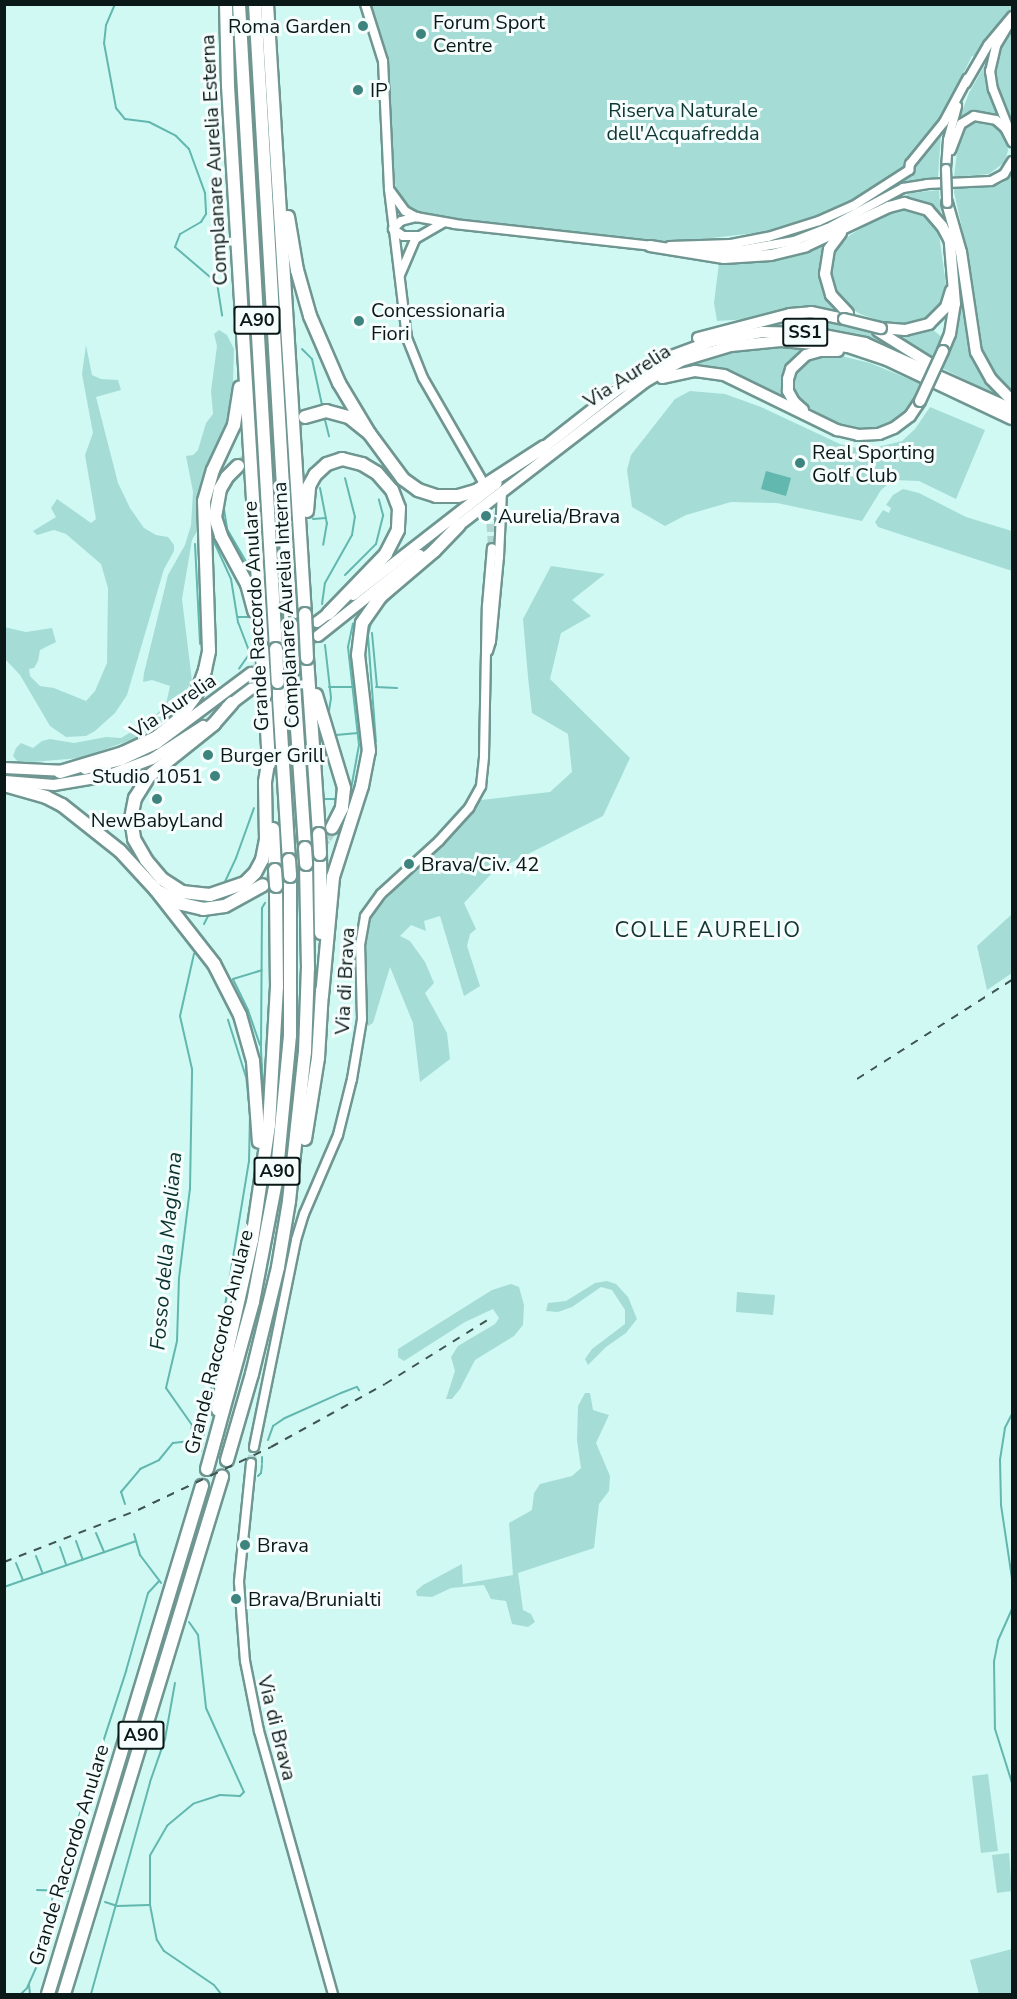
<!DOCTYPE html>
<html>
<head>
<meta charset="utf-8">
<style>
	body { margin:0 }
	#map { position:relative; width:1017px; height:1999px; overflow:hidden; background:#d0f9f4; font-family:"Nunito Sans",sans-serif }
	div>[style] { position:absolute }
	[style*='--x'] { left:calc(var(--x)*1px); top:calc(var(--y)*1px); width:calc(var(--w)*1px); rotate:calc(var(--a)*1deg) }
	.green>* { inset:0; background:#a5ddd6 }
	.water>* { inset:0; background:#62b7ae }
	.stream>* { height:2px; margin:-1px; padding:0 1px; transform-origin:1px; border-radius:1px; background:#62b7ae }
	.tertiary-tunnel>* { height:8px; margin-top:-4px; transform-origin:0; background:repeating-linear-gradient(90deg,#b2d7d3 0 8px,transparent 0 12px) }
	.trunk-tunnel>* { height:10px; margin-top:-5px; transform-origin:0; background:repeating-linear-gradient(90deg,#b2d7d3 0 10px,transparent 0 15px) }
	.motorway-tunnel>* { height:12px; margin-top:-6px; transform-origin:0; background:repeating-linear-gradient(90deg,#b2d7d3 0 12px,transparent 0 18px) }
	.roads { filter:drop-shadow(2px 0 #6f9691) drop-shadow(-2px 0 #6f9691) drop-shadow(0 2px #6f9691) drop-shadow(0 -2px #6f9691) }
	.tertiary>* { height:8px; margin:-4px; padding:0 4px; transform-origin:4px; border-radius:4px; background:#fff }
	.trunk>* { height:10px; margin:-5px; padding:0 5px; transform-origin:5px; border-radius:5px; background:#fff }
	.motorway>* { height:12px; margin:-6px; padding:0 6px; transform-origin:6px; border-radius:6px; background:#fff }
	.rail>* { height:2px; margin-top:-1px; transform-origin:0; background:repeating-linear-gradient(90deg,#3e5451 0 8px,transparent 0 16px) }
	.bridges { filter:drop-shadow(2px 0 #6f9691) drop-shadow(-2px 0 #6f9691) drop-shadow(0 2px #6f9691) drop-shadow(0 -2px #6f9691) }
	.tertiary-bridge>* { height:8px; margin:-4px; padding:0 4px; transform-origin:4px; border-radius:4px; background:#fff }
	.trunk-bridge>* { height:10px; margin:-5px; padding:0 5px; transform-origin:5px; border-radius:5px; background:#fff }
	.motorway-bridge>* { height:12px; margin:-6px; padding:0 6px; transform-origin:6px; border-radius:6px; background:#fff }
	.dots>* { width:16px; height:16px; translate:-50% -50%; box-sizing:border-box; border:3px solid #f6fefd; border-radius:50% }
	span { translate:-50% -50%; white-space:nowrap; text-align:center; line-height:1.15; -webkit-text-stroke:6px #f6fefd; paint-order:stroke }
	.shield-label span { padding:2px 4px; background:#f6fefd; border:2px solid; border-radius:4px; -webkit-text-stroke-width:0 }
	.shield-label { font-size:18px; color:#0a1917; font-weight:700 }
	.poi-label { font-size:20px; color:#0a1917 }
	.left { translate:0 -50%; text-align:left }
	.right { translate:-100% -50%; text-align:right }
	.park-label { font-size:20px; color:#0e3734 }
	.street-label { font-size:20px; color:#0a1917 }
	.water-label { font-size:21px; color:#07322f; font-style:italic }
	.quarter-label { font-size:22px; color:#133532; letter-spacing:1.5px }
	.frame { position:absolute; inset:0; border:6px solid #0a1917; pointer-events:none }
</style>
</head>
<body>
<div id="map">
	<div class="green">
		<div style="clip-path:polygon(370px 5px,1012px 5px,1012px 125px,997px 86px,996px 61px,972px 56px,932px 135px,896px 175px,824px 216px,774px 231px,676px 242px,425px 216px,414px 213px,396px 189px,390px 151px,389px 59px)"></div>
		<div style="clip-path:polygon(986px 63px,989px 88px,1000px 116px,978px 112px,960px 117px,969px 93px)"></div>
		<div style="clip-path:polygon(981px 120px,992px 124px,1006px 137px,1008px 150px,1005px 162px,989px 174px,954px 177px,958px 143px,964px 127px,971px 122px)"></div>
		<div style="clip-path:polygon(941px 134px,938px 177px,911px 182px,889px 189px,910px 175px)"></div>
		<div style="clip-path:polygon(1012px 174px,1012px 396px,996px 379px,980px 350px,965px 242px,954px 192px,954px 188px,991px 187px,1003px 183px)"></div>
		<div style="clip-path:polygon(939px 190px,941px 217px,922px 202px,906px 199px,895px 200px,911px 193px)"></div>
		<div style="clip-path:polygon(907px 209px,925px 216px,939px 234px,946px 285px,939px 305px,924px 320px,908px 324px,889px 324px,860px 314px,845px 304px,834px 290px,831px 266px,836px 251px,850px 235px,887px 213px)"></div>
		<div style="clip-path:polygon(827px 243px,822px 256px,819px 276px,825px 299px,838px 314px,717px 321px,714px 303px,719px 263px,763px 261px,805px 252px)"></div>
		<div style="clip-path:polygon(959px 276px,969px 346px,985px 381px,1002px 399px,942px 368px,958px 318px)"></div>
		<div style="clip-path:polygon(794px 317px,812px 317px,860px 327px,897px 348px,856px 335px,824px 328px,754px 326px)"></div>
		<div style="clip-path:polygon(932px 329px,943px 338px,932px 359px,894px 335px)"></div>
		<div style="clip-path:polygon(219px 330px,227px 335px,234px 349px,233px 383px,226px 428px,200px 490px,198px 530px,192px 540px,182px 599px,192px 681px,171px 717px,139px 737px,81px 758px,19px 763px,13px 756px,16px 748px,21px 743px,33px 748px,42px 741px,50px 739px,74px 743px,106px 737px,121px 738px,151px 720px,166px 704px,170px 686px,152px 680px,143px 682px,144px 673px,168px 575px,185px 545px,191px 525px,193px 492px,186px 456px,193px 455px,198px 450px,206px 423px,213px 414px,211px 391px,217px 346px,214px 334px)"></div>
		<div style="clip-path:polygon(86px 345px,92px 375px,101px 379px,118px 380px,121px 390px,96px 397px,118px 483px,130px 508px,144px 528px,156px 535px,168px 537px,174px 545px,174px 551px,164px 569px,127px 695px,115px 713px,95px 731px,86px 736px,66px 737px,50px 726px,20px 675px,5px 659px,4px 627px,26px 632px,52px 628px,56px 642px,40px 650px,38px 661px,34px 668px,29px 669px,30px 676px,40px 686px,54px 688px,86px 701px,95px 691px,107px 663px,108px 588px,101px 564px,66px 534px,54px 530px,37px 535px,33px 531px,56px 517px,51px 508px,57px 499px,91px 523px,96px 519px,85px 455px,93px 433px,82px 374px)"></div>
		<div style="clip-path:polygon(771px 347px,812px 347px,796px 355px,786px 367px,783px 398px,730px 373px,689px 366px,731px 353px)"></div>
		<div style="clip-path:polygon(829px 353px,870px 363px,921px 384px,917px 397px,905px 414px,881px 428px,866px 431px,850px 429px,829px 420px,795px 399px,791px 379px,800px 362px)"></div>
		<div style="clip-path:polygon(690px 391px,725px 394px,761px 407px,840px 444px,865px 450px,902px 441px,915px 429px,930px 407px,985px 430px,956px 499px,919px 481px,893px 480px,881px 490px,862px 521px,777px 503px,731px 502px,686px 515px,665px 526px,632px 507px,627px 470px,631px 455px,675px 399px)"></div>
		<div style="clip-path:polygon(903px 489px,919px 493px,966px 517px,1012px 531px,1012px 571px,878px 527px,875px 522px,883px 510px,889px 513px,891px 508px,886px 505px,893px 495px)"></div>
		<div style="clip-path:polygon(551px 566px,605px 574px,572px 600px,591px 616px,561px 633px,550px 679px,630px 758px,603px 816px,493px 872px,464px 903px,476px 929px,470px 934px,467px 946px,480px 986px,464px 996px,440px 916px,424px 921px,426px 931px,411px 925px,400px 936px,410px 941px,425px 962px,434px 983px,425px 993px,447px 1033px,450px 1059px,420px 1082px,413px 1023px,390px 967px,373px 1023px,368px 1026px,363px 1004px,365px 942px,369px 917px,481px 800px,550px 792px,572px 772px,568px 734px,532px 713px,528px 677px,523px 619px)"></div>
		<div style="clip-path:polygon(1012px 914px,1012px 973px,987px 990px,977px 946px)"></div>
		<div style="clip-path:polygon(607px 1281px,616px 1284px,628px 1297px,637px 1319px,626px 1333px,606px 1347px,588px 1365px,585px 1359px,592px 1349px,625px 1324px,625px 1310px,612px 1290px,601px 1287px,572px 1307px,558px 1312px,546px 1311px,548px 1303px,566px 1301px,595px 1283px)"></div>
		<div style="clip-path:polygon(511px 1284px,519px 1287px,524px 1305px,523px 1325px,514px 1336px,475px 1360px,460px 1389px,452px 1399px,446px 1399px,455px 1371px,451px 1357px,458px 1346px,495px 1324px,499px 1318px,493px 1309px,465px 1322px,404px 1361px,398px 1357px,398px 1349px,492px 1290px)"></div>
		<div style="clip-path:polygon(737px 1292px,775px 1295px,773px 1315px,736px 1312px)"></div>
		<div style="clip-path:polygon(585px 1393px,590px 1393px,593px 1410px,609px 1415px,596px 1443px,610px 1476px,609px 1491px,599px 1504px,594px 1548px,518px 1573px,523px 1610px,531px 1614px,535px 1622px,528px 1627px,512px 1624px,506px 1601px,491px 1599px,484px 1585px,451px 1588px,432px 1597px,417px 1596px,416px 1591px,423px 1585px,462px 1564px,463px 1584px,513px 1575px,509px 1523px,532px 1510px,534px 1493px,540px 1484px,572px 1476px,581px 1468px,577px 1440px,578px 1406px)"></div>
		<div style="clip-path:polygon(988px 1774px,998px 1851px,981px 1853px,972px 1776px)"></div>
		<div style="clip-path:polygon(1009px 1853px,1012px 1891px,997px 1893px,992px 1855px)"></div>
		<div style="clip-path:polygon(1012px 1949px,1012px 1994px,979px 1994px,970px 1960px)"></div>
	</div>
	<div class="water">
		<div style="clip-path:polygon(766px 471px,791px 478px,786px 496px,761px 489px)"></div>
	</div>
	<div class="stream">
		<div style="--x:115;--y:4;--w:23;--a:113"></div>
		<div style="--x:106;--y:25;--w:18;--a:96"></div>
		<div style="--x:104;--y:43;--w:66;--a:79.5"></div>
		<div style="--x:116;--y:108;--w:14;--a:51"></div>
		<div style="--x:125;--y:119;--w:24;--a:7"></div>
		<div style="--x:149;--y:122;--w:30;--a:27"></div>
		<div style="--x:176;--y:136;--w:18;--a:45"></div>
		<div style="--x:189;--y:149;--w:47;--a:70"></div>
		<div style="--x:205;--y:193;--w:21;--a:87"></div>
		<div style="--x:206;--y:214;--w:9;--a:122"></div>
		<div style="--x:201;--y:222;--w:24;--a:150"></div>
		<div style="--x:180;--y:234;--w:14;--a:111"></div>
		<div style="--x:175;--y:247;--w:55;--a:40.6"></div>
		<div style="--x:217;--y:283;--w:33;--a:81"></div>
		<div style="--x:302;--y:349;--w:14;--a:45"></div>
		<div style="--x:312;--y:359;--w:47;--a:77.7"></div>
		<div style="--x:324;--y:416;--w:21;--a:76"></div>
		<div style="--x:233;--y:482;--w:4;--a:-56"></div>
		<div style="--x:320;--y:488;--w:36;--a:79"></div>
		<div style="--x:327;--y:523;--w:22;--a:100"></div>
		<div style="--x:224;--y:497;--w:15;--a:-58"></div>
		<div style="--x:223;--y:503;--w:26;--a:81"></div>
		<div style="--x:227;--y:529;--w:48;--a:59.7"></div>
		<div style="--x:313;--y:519;--w:13;--a:-4"></div>
		<div style="--x:210;--y:533;--w:51;--a:65.5"></div>
		<div style="--x:231;--y:579;--w:44;--a:80.8"></div>
		<div style="--x:238;--y:622;--w:33;--a:69"></div>
		<div style="--x:250;--y:653;--w:19;--a:125"></div>
		<div style="--x:195;--y:544;--w:100;--a:87.1"></div>
		<div style="--x:345;--y:575;--w:44;--a:-45"></div>
		<div style="--x:376;--y:544;--w:30;--a:-76"></div>
		<div style="--x:383;--y:515;--w:16;--a:-105"></div>
		<div style="--x:322;--y:604;--w:21;--a:-82"></div>
		<div style="--x:325;--y:583;--w:55;--a:-60.6"></div>
		<div style="--x:352;--y:535;--w:18;--a:-81"></div>
		<div style="--x:355;--y:517;--w:40;--a:-104.4"></div>
		<div style="--x:379;--y:609;--w:45;--a:-43.2"></div>
		<div style="--x:238;--y:617;--w:11;--a:0"></div>
		<div style="--x:372;--y:618;--w:18;--a:103"></div>
		<div style="--x:368;--y:636;--w:106;--a:85.7"></div>
		<div style="--x:372;--y:633;--w:54;--a:84.7"></div>
		<div style="--x:325;--y:645;--w:53;--a:83.5"></div>
		<div style="--x:331;--y:698;--w:19;--a:99"></div>
		<div style="--x:329;--y:687;--w:24;--a:0"></div>
		<div style="--x:376;--y:687;--w:21;--a:3"></div>
		<div style="--x:336;--y:735;--w:22;--a:-5"></div>
		<div style="--x:321;--y:748;--w:4;--a:0"></div>
		<div style="--x:325;--y:748;--w:9;--a:69"></div>
		<div style="--x:336;--y:781;--w:15;--a:86"></div>
		<div style="--x:351;--y:789;--w:45;--a:-79.7"></div>
		<div style="--x:359;--y:745;--w:99;--a:-96.4"></div>
		<div style="--x:348;--y:647;--w:24;--a:-78"></div>
		<div style="--x:325;--y:799;--w:12;--a:0"></div>
		<div style="--x:223;--y:886;--w:31;--a:-65"></div>
		<div style="--x:236;--y:858;--w:53;--a:-70.2"></div>
		<div style="--x:204;--y:924;--w:13;--a:-63"></div>
		<div style="--x:260;--y:1045;--w:37;--a:-109"></div>
		<div style="--x:248;--y:1010;--w:34;--a:-116"></div>
		<div style="--x:233;--y:979;--w:30;--a:-17"></div>
		<div style="--x:264;--y:1101;--w:51;--a:-93.4"></div>
		<div style="--x:261;--y:1050;--w:142;--a:-89.6"></div>
		<div style="--x:262;--y:908;--w:6;--a:-59"></div>
		<div style="--x:1012;--y:1414;--w:16;--a:117"></div>
		<div style="--x:1005;--y:1428;--w:32;--a:99"></div>
		<div style="--x:1000;--y:1460;--w:45;--a:88.7"></div>
		<div style="--x:1001;--y:1505;--w:75;--a:81.5"></div>
		<div style="--x:268;--y:1440;--w:15;--a:-70"></div>
		<div style="--x:273;--y:1426;--w:14;--a:-34"></div>
		<div style="--x:285;--y:1418;--w:61;--a:-24.1"></div>
		<div style="--x:341;--y:1393;--w:17;--a:-21"></div>
		<div style="--x:357;--y:1387;--w:4;--a:56"></div>
		<div style="--x:201;--y:1451;--w:293;--a:-80.6"></div>
		<div style="--x:249;--y:1162;--w:49;--a:-88.8"></div>
		<div style="--x:250;--y:1113;--w:36;--a:-96"></div>
		<div style="--x:246;--y:1077;--w:60;--a:-107.5"></div>
		<div style="--x:262;--y:1457;--w:6;--a:90"></div>
		<div style="--x:258;--y:1476;--w:4;--a:-45"></div>
		<div style="--x:261;--y:1473;--w:8;--a:-83"></div>
		<div style="--x:125;--y:1504;--w:13;--a:-108"></div>
		<div style="--x:121;--y:1492;--w:30;--a:-50"></div>
		<div style="--x:140;--y:1469;--w:21;--a:-25"></div>
		<div style="--x:159;--y:1460;--w:22;--a:-51"></div>
		<div style="--x:173;--y:1443;--w:17;--a:-7"></div>
		<div style="--x:190;--y:1441;--w:16;--a:-83"></div>
		<div style="--x:192;--y:1425;--w:45;--a:-125.1"></div>
		<div style="--x:166;--y:1388;--w:48;--a:-76.8"></div>
		<div style="--x:177;--y:1341;--w:63;--a:-88.2"></div>
		<div style="--x:179;--y:1278;--w:90;--a:-83"></div>
		<div style="--x:190;--y:1189;--w:120;--a:-89"></div>
		<div style="--x:192;--y:1069;--w:54;--a:-102.8"></div>
		<div style="--x:180;--y:1016;--w:64;--a:-77.3"></div>
		<div style="--x:96;--y:1533;--w:21;--a:67"></div>
		<div style="--x:134;--y:1534;--w:22;--a:74"></div>
		<div style="--x:140;--y:1555;--w:35;--a:53"></div>
		<div style="--x:76;--y:1541;--w:20;--a:70"></div>
		<div style="--x:60;--y:1547;--w:18;--a:71"></div>
		<div style="--x:36;--y:1556;--w:17;--a:69"></div>
		<div style="--x:16;--y:1563;--w:18;--a:68"></div>
		<div style="--x:4;--y:1587;--w:140;--a:-19.2"></div>
		<div style="--x:1012;--y:1609;--w:35;--a:114"></div>
		<div style="--x:998;--y:1641;--w:20;--a:101"></div>
		<div style="--x:994;--y:1661;--w:68;--a:89.2"></div>
		<div style="--x:995;--y:1729;--w:57;--a:72.5"></div>
		<div style="--x:189;--y:1622;--w:16;--a:55"></div>
		<div style="--x:198;--y:1635;--w:73;--a:83.7"></div>
		<div style="--x:206;--y:1708;--w:92;--a:65.7"></div>
		<div style="--x:244;--y:1792;--w:6;--a:135"></div>
		<div style="--x:240;--y:1796;--w:20;--a:-177"></div>
		<div style="--x:220;--y:1795;--w:28;--a:162"></div>
		<div style="--x:193;--y:1804;--w:34;--a:140"></div>
		<div style="--x:167;--y:1826;--w:34;--a:120"></div>
		<div style="--x:150;--y:1856;--w:49;--a:90"></div>
		<div style="--x:150;--y:1905;--w:36;--a:79"></div>
		<div style="--x:157;--y:1940;--w:13;--a:58"></div>
		<div style="--x:164;--y:1951;--w:60;--a:34.2"></div>
		<div style="--x:214;--y:1985;--w:11;--a:52"></div>
		<div style="--x:37;--y:1890;--w:31;--a:2"></div>
		<div style="--x:105;--y:1902;--w:13;--a:18"></div>
		<div style="--x:117;--y:1906;--w:32;--a:-2"></div>
		<div style="--x:29;--y:1985;--w:9;--a:84"></div>
		<div style="--x:21;--y:1994;--w:8;--a:-45"></div>
		<div style="--x:27;--y:1988;--w:27;--a:-66"></div>
		<div style="--x:38;--y:1963;--w:69;--a:-77.4"></div>
		<div style="--x:53;--y:1896;--w:237;--a:-72"></div>
		<div style="--x:126;--y:1671;--w:81;--a:-74.2"></div>
		<div style="--x:148;--y:1593;--w:16;--a:-47"></div>
		<div style="--x:91;--y:1994;--w:220;--a:-74.4"></div>
		<div style="--x:150;--y:1782;--w:46;--a:-70.8"></div>
		<div style="--x:165;--y:1739;--w:57;--a:-79.9"></div>
	</div>
	<div class="tertiary-tunnel">
		<div style="--x:489;--y:500;--w:48;--a:86.4"></div>
		<div style="--x:251;--y:1463;--w:16;--a:-79"></div>
	</div>
	<div class="trunk-tunnel">
		<div style="--x:251;--y:673;--w:83;--a:-37.7"></div>
		<div style="--x:252;--y:688;--w:84;--a:-38.2"></div>
	</div>
	<div class="motorway-tunnel">
		<div style="--x:238;--y:466;--w:83;--a:-36.2"></div>
		<div style="--x:269;--y:881;--w:50;--a:-34.3"></div>
		<div style="--x:310;--y:853;--w:22;--a:-43"></div>
		<div style="--x:326;--y:838;--w:12;--a:-59"></div>
	</div>
	<div class="roads">
		<div class="tertiary">
			<div style="--x:365;--y:4;--w:60;--a:72.5"></div>
			<div style="--x:383;--y:61;--w:128;--a:87.3"></div>
			<div style="--x:389;--y:189;--w:150;--a:83.1"></div>
			<div style="--x:407;--y:338;--w:43;--a:68.2"></div>
			<div style="--x:423;--y:378;--w:120;--a:60"></div>
			<div style="--x:1009;--y:24;--w:26;--a:121"></div>
			<div style="--x:996;--y:46;--w:26;--a:103"></div>
			<div style="--x:990;--y:71;--w:18;--a:81"></div>
			<div style="--x:993;--y:89;--w:52;--a:68.4"></div>
			<div style="--x:966;--y:83;--w:44;--a:-59.9"></div>
			<div style="--x:988;--y:45;--w:38;--a:-50"></div>
			<div style="--x:951;--y:150;--w:28;--a:-69"></div>
			<div style="--x:961;--y:124;--w:15;--a:-32"></div>
			<div style="--x:974;--y:116;--w:22;--a:10"></div>
			<div style="--x:996;--y:120;--w:12;--a:42"></div>
			<div style="--x:1005;--y:128;--w:16;--a:63"></div>
			<div style="--x:946;--y:169;--w:29;--a:-86"></div>
			<div style="--x:948;--y:140;--w:35;--a:-75"></div>
			<div style="--x:389;--y:189;--w:27;--a:54"></div>
			<div style="--x:405;--y:211;--w:13;--a:29"></div>
			<div style="--x:416;--y:217;--w:39;--a:10"></div>
			<div style="--x:454;--y:224;--w:200;--a:6.3"></div>
			<div style="--x:393;--y:229;--w:11;--a:-45"></div>
			<div style="--x:401;--y:221;--w:16;--a:-15"></div>
			<div style="--x:393;--y:229;--w:12;--a:35"></div>
			<div style="--x:403;--y:236;--w:15;--a:0"></div>
			<div style="--x:670;--y:246;--w:61;--a:-1.9"></div>
			<div style="--x:731;--y:244;--w:38;--a:-11"></div>
			<div style="--x:768;--y:237;--w:53;--a:-17.4"></div>
			<div style="--x:819;--y:221;--w:37;--a:-24"></div>
			<div style="--x:853;--y:206;--w:67;--a:-32.7"></div>
			<div style="--x:909;--y:170;--w:6;--a:-81"></div>
			<div style="--x:910;--y:164;--w:54;--a:-51"></div>
			<div style="--x:944;--y:122;--w:49;--a:-61.9"></div>
			<div style="--x:698;--y:249;--w:44;--a:1.3"></div>
			<div style="--x:742;--y:250;--w:53;--a:-9.8"></div>
			<div style="--x:794;--y:241;--w:36;--a:-21"></div>
			<div style="--x:828;--y:228;--w:85;--a:-28.1"></div>
			<div style="--x:903;--y:188;--w:24;--a:-9"></div>
			<div style="--x:927;--y:184;--w:64;--a:-2.7"></div>
			<div style="--x:991;--y:181;--w:15;--a:-28"></div>
			<div style="--x:1004;--y:174;--w:15;--a:-58"></div>
			<div style="--x:400;--y:275;--w:39;--a:-67"></div>
			<div style="--x:415;--y:239;--w:32;--a:-30"></div>
			<div style="--x:488;--y:651;--w:10;--a:-73"></div>
			<div style="--x:491;--y:641;--w:84;--a:-84.6"></div>
			<div style="--x:499;--y:557;--w:66;--a:-87.4"></div>
			<div style="--x:254;--y:1447;--w:211;--a:-78.5"></div>
			<div style="--x:296;--y:1240;--w:27;--a:-73"></div>
			<div style="--x:304;--y:1214;--w:86;--a:-66.7"></div>
			<div style="--x:338;--y:1135;--w:58;--a:-76"></div>
			<div style="--x:352;--y:1079;--w:61;--a:-80.5"></div>
			<div style="--x:362;--y:1019;--w:74;--a:-91.5"></div>
			<div style="--x:360;--y:945;--w:29;--a:-80"></div>
			<div style="--x:365;--y:916;--w:27;--a:-54"></div>
			<div style="--x:381;--y:894;--w:79;--a:-42.4"></div>
			<div style="--x:439;--y:841;--w:45;--a:-47.7"></div>
			<div style="--x:469;--y:808;--w:25;--a:-61"></div>
			<div style="--x:481;--y:786;--w:30;--a:-84"></div>
			<div style="--x:484;--y:756;--w:150;--a:-88.9"></div>
			<div style="--x:487;--y:606;--w:58;--a:-85.1"></div>
			<div style="--x:251;--y:1463;--w:120;--a:95.8"></div>
			<div style="--x:239;--y:1582;--w:79;--a:85.7"></div>
			<div style="--x:245;--y:1661;--w:71;--a:78.7"></div>
			<div style="--x:259;--y:1731;--w:273;--a:74.3"></div>
		</div>
		<div class="trunk">
			<div style="--x:947;--y:203;--w:51;--a:74.1"></div>
			<div style="--x:961;--y:252;--w:101;--a:81.5"></div>
			<div style="--x:976;--y:352;--w:31;--a:61"></div>
			<div style="--x:991;--y:379;--w:30;--a:46"></div>
			<div style="--x:841;--y:233;--w:20;--a:127"></div>
			<div style="--x:829;--y:249;--w:25;--a:99"></div>
			<div style="--x:825;--y:274;--w:22;--a:74"></div>
			<div style="--x:831;--y:295;--w:25;--a:47"></div>
			<div style="--x:650;--y:246;--w:75;--a:9.2"></div>
			<div style="--x:724;--y:258;--w:47;--a:-3.7"></div>
			<div style="--x:771;--y:255;--w:36;--a:-14"></div>
			<div style="--x:806;--y:246;--w:92;--a:-25.2"></div>
			<div style="--x:889;--y:207;--w:16;--a:-15"></div>
			<div style="--x:904;--y:203;--w:25;--a:16"></div>
			<div style="--x:928;--y:210;--w:21;--a:49"></div>
			<div style="--x:942;--y:226;--w:15;--a:62"></div>
			<div style="--x:881;--y:328;--w:24;--a:5"></div>
			<div style="--x:905;--y:330;--w:25;--a:-14"></div>
			<div style="--x:929;--y:324;--w:24;--a:-45"></div>
			<div style="--x:946;--y:307;--w:17;--a:-73"></div>
			<div style="--x:878;--y:331;--w:66;--a:32"></div>
			<div style="--x:698;--y:338;--w:95;--a:-14.6"></div>
			<div style="--x:790;--y:314;--w:21;--a:-5"></div>
			<div style="--x:811;--y:312;--w:34;--a:12"></div>
			<div style="--x:943;--y:351;--w:18;--a:-68"></div>
			<div style="--x:950;--y:334;--w:30;--a:-81"></div>
			<div style="--x:955;--y:304;--w:71;--a:-94.8"></div>
			<div style="--x:662;--y:378;--w:34;--a:-12"></div>
			<div style="--x:695;--y:371;--w:29;--a:8"></div>
			<div style="--x:724;--y:375;--w:126;--a:26"></div>
			<div style="--x:837;--y:430;--w:22;--a:13"></div>
			<div style="--x:858;--y:435;--w:21;--a:-3"></div>
			<div style="--x:879;--y:434;--w:16;--a:-22"></div>
			<div style="--x:894;--y:428;--w:20;--a:-37"></div>
			<div style="--x:910;--y:416;--w:18;--a:-56"></div>
			<div style="--x:803;--y:410;--w:12;--a:-138"></div>
			<div style="--x:794;--y:402;--w:13;--a:-119"></div>
			<div style="--x:788;--y:391;--w:12;--a:-90"></div>
			<div style="--x:788;--y:379;--w:10;--a:-73"></div>
			<div style="--x:791;--y:369;--w:21;--a:-43"></div>
			<div style="--x:806;--y:355;--w:15;--a:-16"></div>
			<div style="--x:820;--y:351;--w:18;--a:0"></div>
			<div style="--x:538;--y:452;--w:100;--a:-38.1"></div>
			<div style="--x:617;--y:390;--w:62;--a:-32.4"></div>
			<div style="--x:669;--y:357;--w:46;--a:-20.4"></div>
			<div style="--x:712;--y:341;--w:51;--a:-10.2"></div>
			<div style="--x:762;--y:332;--w:51;--a:1.1"></div>
			<div style="--x:813;--y:333;--w:53;--a:10.9"></div>
			<div style="--x:865;--y:343;--w:161;--a:24.2"></div>
			<div style="--x:454;--y:529;--w:241;--a:-37.6"></div>
			<div style="--x:645;--y:382;--w:42;--a:-30.3"></div>
			<div style="--x:681;--y:361;--w:52;--a:-16.7"></div>
			<div style="--x:731;--y:346;--w:50;--a:-5.7"></div>
			<div style="--x:781;--y:341;--w:67;--a:5.1"></div>
			<div style="--x:848;--y:347;--w:41;--a:18.4"></div>
			<div style="--x:887;--y:360;--w:138;--a:25.3"></div>
			<div style="--x:353;--y:595;--w:182;--a:-37.9"></div>
			<div style="--x:317;--y:622;--w:20;--a:-37"></div>
			<div style="--x:318;--y:636;--w:130;--a:-38.5"></div>
			<div style="--x:227;--y:707;--w:31;--a:-37"></div>
			<div style="--x:4;--y:768;--w:62;--a:2.8"></div>
			<div style="--x:85;--y:769;--w:37;--a:-14"></div>
			<div style="--x:121;--y:760;--w:38;--a:-25"></div>
			<div style="--x:156;--y:744;--w:119;--a:-36.8"></div>
			<div style="--x:5;--y:781;--w:49;--a:4.7"></div>
			<div style="--x:54;--y:785;--w:54;--a:-9.6"></div>
			<div style="--x:107;--y:776;--w:48;--a:-20.7"></div>
			<div style="--x:152;--y:759;--w:61;--a:-32.9"></div>
		</div>
		<div class="motorway">
			<div style="--x:226;--y:4;--w:82;--a:88.6"></div>
			<div style="--x:228;--y:86;--w:563;--a:86.54"></div>
			<div style="--x:239;--y:4;--w:646;--a:86.72"></div>
			<div style="--x:255;--y:4;--w:621;--a:86.68"></div>
			<div style="--x:267;--y:4;--w:611;--a:86.44"></div>
			<div style="--x:288;--y:217;--w:54;--a:80.4"></div>
			<div style="--x:297;--y:270;--w:48;--a:74.2"></div>
			<div style="--x:310;--y:316;--w:73;--a:66.6"></div>
			<div style="--x:339;--y:383;--w:58;--a:59"></div>
			<div style="--x:305;--y:417;--w:22;--a:-16"></div>
			<div style="--x:326;--y:411;--w:24;--a:15"></div>
			<div style="--x:349;--y:417;--w:26;--a:39"></div>
			<div style="--x:369;--y:433;--w:57;--a:53.5"></div>
			<div style="--x:403;--y:479;--w:19;--a:36"></div>
			<div style="--x:418;--y:490;--w:19;--a:18"></div>
			<div style="--x:436;--y:496;--w:22;--a:0"></div>
			<div style="--x:458;--y:496;--w:19;--a:-16"></div>
			<div style="--x:476;--y:491;--w:81;--a:-32.9"></div>
			<div style="--x:238;--y:466;--w:16;--a:135"></div>
			<div style="--x:227;--y:477;--w:14;--a:120"></div>
			<div style="--x:220;--y:489;--w:28;--a:100"></div>
			<div style="--x:215;--y:517;--w:20;--a:72"></div>
			<div style="--x:221;--y:536;--w:55;--a:61.6"></div>
			<div style="--x:247;--y:584;--w:28;--a:75"></div>
			<div style="--x:307;--y:511;--w:25;--a:-85"></div>
			<div style="--x:309;--y:486;--w:13;--a:-61"></div>
			<div style="--x:315;--y:475;--w:16;--a:-43"></div>
			<div style="--x:327;--y:464;--w:16;--a:-18"></div>
			<div style="--x:342;--y:459;--w:21;--a:14"></div>
			<div style="--x:362;--y:464;--w:17;--a:31"></div>
			<div style="--x:377;--y:473;--w:23;--a:49"></div>
			<div style="--x:392;--y:490;--w:19;--a:69"></div>
			<div style="--x:399;--y:508;--w:22;--a:93"></div>
			<div style="--x:398;--y:530;--w:27;--a:117"></div>
			<div style="--x:386;--y:554;--w:83;--a:134"></div>
			<div style="--x:307;--y:658;--w:176;--a:86.1"></div>
			<div style="--x:293;--y:670;--w:178;--a:86.1"></div>
			<div style="--x:278;--y:682;--w:178;--a:86.5"></div>
			<div style="--x:265;--y:695;--w:69;--a:86.7"></div>
			<div style="--x:316;--y:695;--w:97;--a:73.2"></div>
			<div style="--x:344;--y:788;--w:20;--a:96"></div>
			<div style="--x:342;--y:808;--w:22;--a:117"></div>
			<div style="--x:232;--y:703;--w:28;--a:131"></div>
			<div style="--x:214;--y:724;--w:83;--a:141.3"></div>
			<div style="--x:149;--y:776;--w:26;--a:122"></div>
			<div style="--x:135;--y:798;--w:21;--a:101"></div>
			<div style="--x:131;--y:819;--w:20;--a:81"></div>
			<div style="--x:134;--y:839;--w:24;--a:60"></div>
			<div style="--x:146;--y:860;--w:25;--a:50"></div>
			<div style="--x:162;--y:879;--w:24;--a:33"></div>
			<div style="--x:182;--y:892;--w:28;--a:6"></div>
			<div style="--x:210;--y:895;--w:37;--a:-19"></div>
			<div style="--x:245;--y:883;--w:14;--a:-45"></div>
			<div style="--x:255;--y:873;--w:15;--a:-62"></div>
			<div style="--x:262;--y:860;--w:20;--a:-79"></div>
			<div style="--x:266;--y:840;--w:58;--a:-91"></div>
			<div style="--x:265;--y:782;--w:26;--a:-81"></div>
			<div style="--x:60;--y:772;--w:66;--a:-16.8"></div>
			<div style="--x:123;--y:753;--w:38;--a:-25"></div>
			<div style="--x:157;--y:737;--w:26;--a:-39"></div>
			<div style="--x:177;--y:721;--w:32;--a:-54"></div>
			<div style="--x:196;--y:695;--w:27;--a:-70"></div>
			<div style="--x:205;--y:670;--w:19;--a:-78"></div>
			<div style="--x:209;--y:651;--w:150;--a:-91.9"></div>
			<div style="--x:204;--y:501;--w:32;--a:-74"></div>
			<div style="--x:213;--y:470;--w:50;--a:-65"></div>
			<div style="--x:234;--y:425;--w:38;--a:-81"></div>
			<div style="--x:4;--y:785;--w:44;--a:15.9"></div>
			<div style="--x:46;--y:797;--w:18;--a:27"></div>
			<div style="--x:62;--y:805;--w:74;--a:38.4"></div>
			<div style="--x:120;--y:851;--w:53;--a:47.3"></div>
			<div style="--x:156;--y:890;--w:30;--a:28"></div>
			<div style="--x:182;--y:904;--w:22;--a:13"></div>
			<div style="--x:203;--y:909;--w:22;--a:-8"></div>
			<div style="--x:225;--y:906;--w:43;--a:-28.9"></div>
			<div style="--x:273;--y:829;--w:41;--a:87.2"></div>
			<div style="--x:320;--y:854;--w:79;--a:89.3"></div>
			<div style="--x:156;--y:890;--w:94;--a:51.9"></div>
			<div style="--x:214;--y:964;--w:57;--a:63"></div>
			<div style="--x:240;--y:1015;--w:48;--a:74.2"></div>
			<div style="--x:253;--y:1061;--w:81;--a:85.8"></div>
			<div style="--x:322;--y:996;--w:120;--a:-84.7"></div>
			<div style="--x:333;--y:877;--w:96;--a:-72.3"></div>
			<div style="--x:362;--y:786;--w:36;--a:-79"></div>
			<div style="--x:369;--y:751;--w:97;--a:-96.5"></div>
			<div style="--x:358;--y:655;--w:32;--a:-83"></div>
			<div style="--x:362;--y:623;--w:32;--a:-55"></div>
			<div style="--x:380;--y:597;--w:71;--a:-40.4"></div>
			<div style="--x:434;--y:551;--w:36;--a:-46"></div>
			<div style="--x:305;--y:1139;--w:82;--a:-80.9"></div>
			<div style="--x:318;--y:1058;--w:68;--a:-86.6"></div>
			<div style="--x:218;--y:1410;--w:64;--a:-81"></div>
			<div style="--x:228;--y:1347;--w:110;--a:-77.4"></div>
			<div style="--x:252;--y:1240;--w:116;--a:-81.6"></div>
			<div style="--x:269;--y:1125;--w:138;--a:-86.7"></div>
			<div style="--x:277;--y:987;--w:101;--a:-90.6"></div>
			<div style="--x:227;--y:1460;--w:90;--a:-73.8"></div>
			<div style="--x:252;--y:1374;--w:110;--a:-76.3"></div>
			<div style="--x:278;--y:1267;--w:67;--a:-80.5"></div>
			<div style="--x:289;--y:1201;--w:150;--a:-83.9"></div>
			<div style="--x:305;--y:1052;--w:84;--a:-88"></div>
			<div style="--x:308;--y:968;--w:104;--a:-91.1"></div>
			<div style="--x:207;--y:1469;--w:173;--a:-74.6"></div>
			<div style="--x:253;--y:1302;--w:123;--a:-79.2"></div>
			<div style="--x:276;--y:1181;--w:147;--a:-84.5"></div>
			<div style="--x:290;--y:1035;--w:159;--a:-90"></div>
			<div style="--x:48;--y:1994;--w:531;--a:-73.14"></div>
			<div style="--x:64;--y:1994;--w:541;--a:-73.01"></div>
		</div>
	</div>
	<div class="rail">
		<div style="--x:857;--y:1079;--w:184;--a:-32.6"></div>
		<div style="--x:4;--y:1562;--w:144;--a:-21.2"></div>
		<div style="--x:138;--y:1510;--w:147;--a:-25.3"></div>
		<div style="--x:271;--y:1447;--w:130;--a:-28.9"></div>
		<div style="--x:385;--y:1384;--w:123;--a:-32"></div>
	</div>
	<div class="bridges">
		<div class="tertiary-bridge">
			<div style="--x:946;--y:169;--w:34;--a:88"></div>
		</div>
		<div class="trunk-bridge">
			<div style="--x:844;--y:319;--w:38;--a:14"></div>
			<div style="--x:920;--y:401;--w:55;--a:-65.3"></div>
		</div>
		<div class="motorway-bridge">
			<div style="--x:305;--y:614;--w:44;--a:87.4"></div>
			<div style="--x:291;--y:624;--w:46;--a:87.5"></div>
			<div style="--x:262;--y:648;--w:47;--a:86.3"></div>
			<div style="--x:276;--y:649;--w:33;--a:87"></div>
			<div style="--x:319;--y:834;--w:20;--a:87"></div>
			<div style="--x:305;--y:848;--w:16;--a:86"></div>
			<div style="--x:289;--y:860;--w:16;--a:86"></div>
			<div style="--x:275;--y:870;--w:16;--a:86"></div>
		</div>
	</div>
	<div class="dots">
		<div style="left:363px;top:26px;background:#3e847e"></div>
		<div style="left:421px;top:34px;background:#3e847e"></div>
		<div style="left:358px;top:90px;background:#3e847e"></div>
		<div style="left:359px;top:321px;background:#3e847e"></div>
		<div style="left:800px;top:463px;background:#3e847e"></div>
		<div style="left:486px;top:516px;background:#3e847e"></div>
		<div style="left:208px;top:755px;background:#3e847e"></div>
		<div style="left:215px;top:776px;background:#3e847e"></div>
		<div style="left:157px;top:799px;background:#3e847e"></div>
		<div style="left:409px;top:864px;background:#3e847e"></div>
		<div style="left:245px;top:1545px;background:#3e847e"></div>
		<div style="left:236px;top:1599px;background:#3e847e"></div>
	</div>
	<div class="shield-label">
		<span style="left:257px;top:320px">A90</span>
		<span style="left:805px;top:332px">SS1</span>
		<span style="left:277px;top:1171px">A90</span>
		<span style="left:141px;top:1735px">A90</span>
	</div>
	<div class="poi-label">
		<span class="left" style="left:433px;top:34px">Forum Sport<br>Centre</span>
		<span class="right" style="left:351px;top:26px">Roma Garden</span>
		<span class="left" style="left:370px;top:90px">IP</span>
		<span class="left" style="left:371px;top:322px">Concessionaria<br>Fiori</span>
		<span class="left" style="left:812px;top:464px">Real Sporting<br>Golf Club</span>
		<span class="left" style="left:498px;top:516px">Aurelia/Brava</span>
		<span class="left" style="left:220px;top:755px">Burger Grill</span>
		<span class="right" style="left:203px;top:776px">Studio 1051</span>
		<span style="left:157px;top:820px">NewBabyLand</span>
		<span class="left" style="left:421px;top:864px">Brava/Civ. 42</span>
		<span class="left" style="left:257px;top:1545px">Brava</span>
		<span class="left" style="left:248px;top:1599px">Brava/Brunialti</span>
	</div>
	<div class="park-label">
		<span style="left:683px;top:122px">Riserva Naturale<br>dell'Acquafredda</span>
	</div>
	<div class="street-label">
		<span style="left:214px;top:160px;rotate:-93deg">Complanare Aurelia Esterna</span>
		<span style="left:627px;top:376px;rotate:-33deg">Via Aurelia</span>
		<span style="left:286px;top:605px;rotate:-93deg">Complanare Aurelia Interna</span>
		<span style="left:256px;top:616px;rotate:-93deg">Grande Raccordo Anulare</span>
		<span style="left:173px;top:706px;rotate:-34deg">Via Aurelia</span>
		<span style="left:345px;top:981px;rotate:-87deg">Via di Brava</span>
		<span style="left:219px;top:1342px;rotate:-76deg">Grande Raccordo Anulare</span>
		<span style="left:277px;top:1728px;rotate:76deg">Via di Brava</span>
		<span style="left:69px;top:1855px;rotate:-73deg">Grande Raccordo Anulare</span>
	</div>
	<div class="water-label">
		<span style="left:166px;top:1251px;rotate:-85deg">Fosso della Magliana</span>
	</div>
	<div class="quarter-label">
		<span style="left:708px;top:931px">COLLE AURELIO</span>
	</div>
	<div class="frame"></div>
</div>
</body>
</html>
